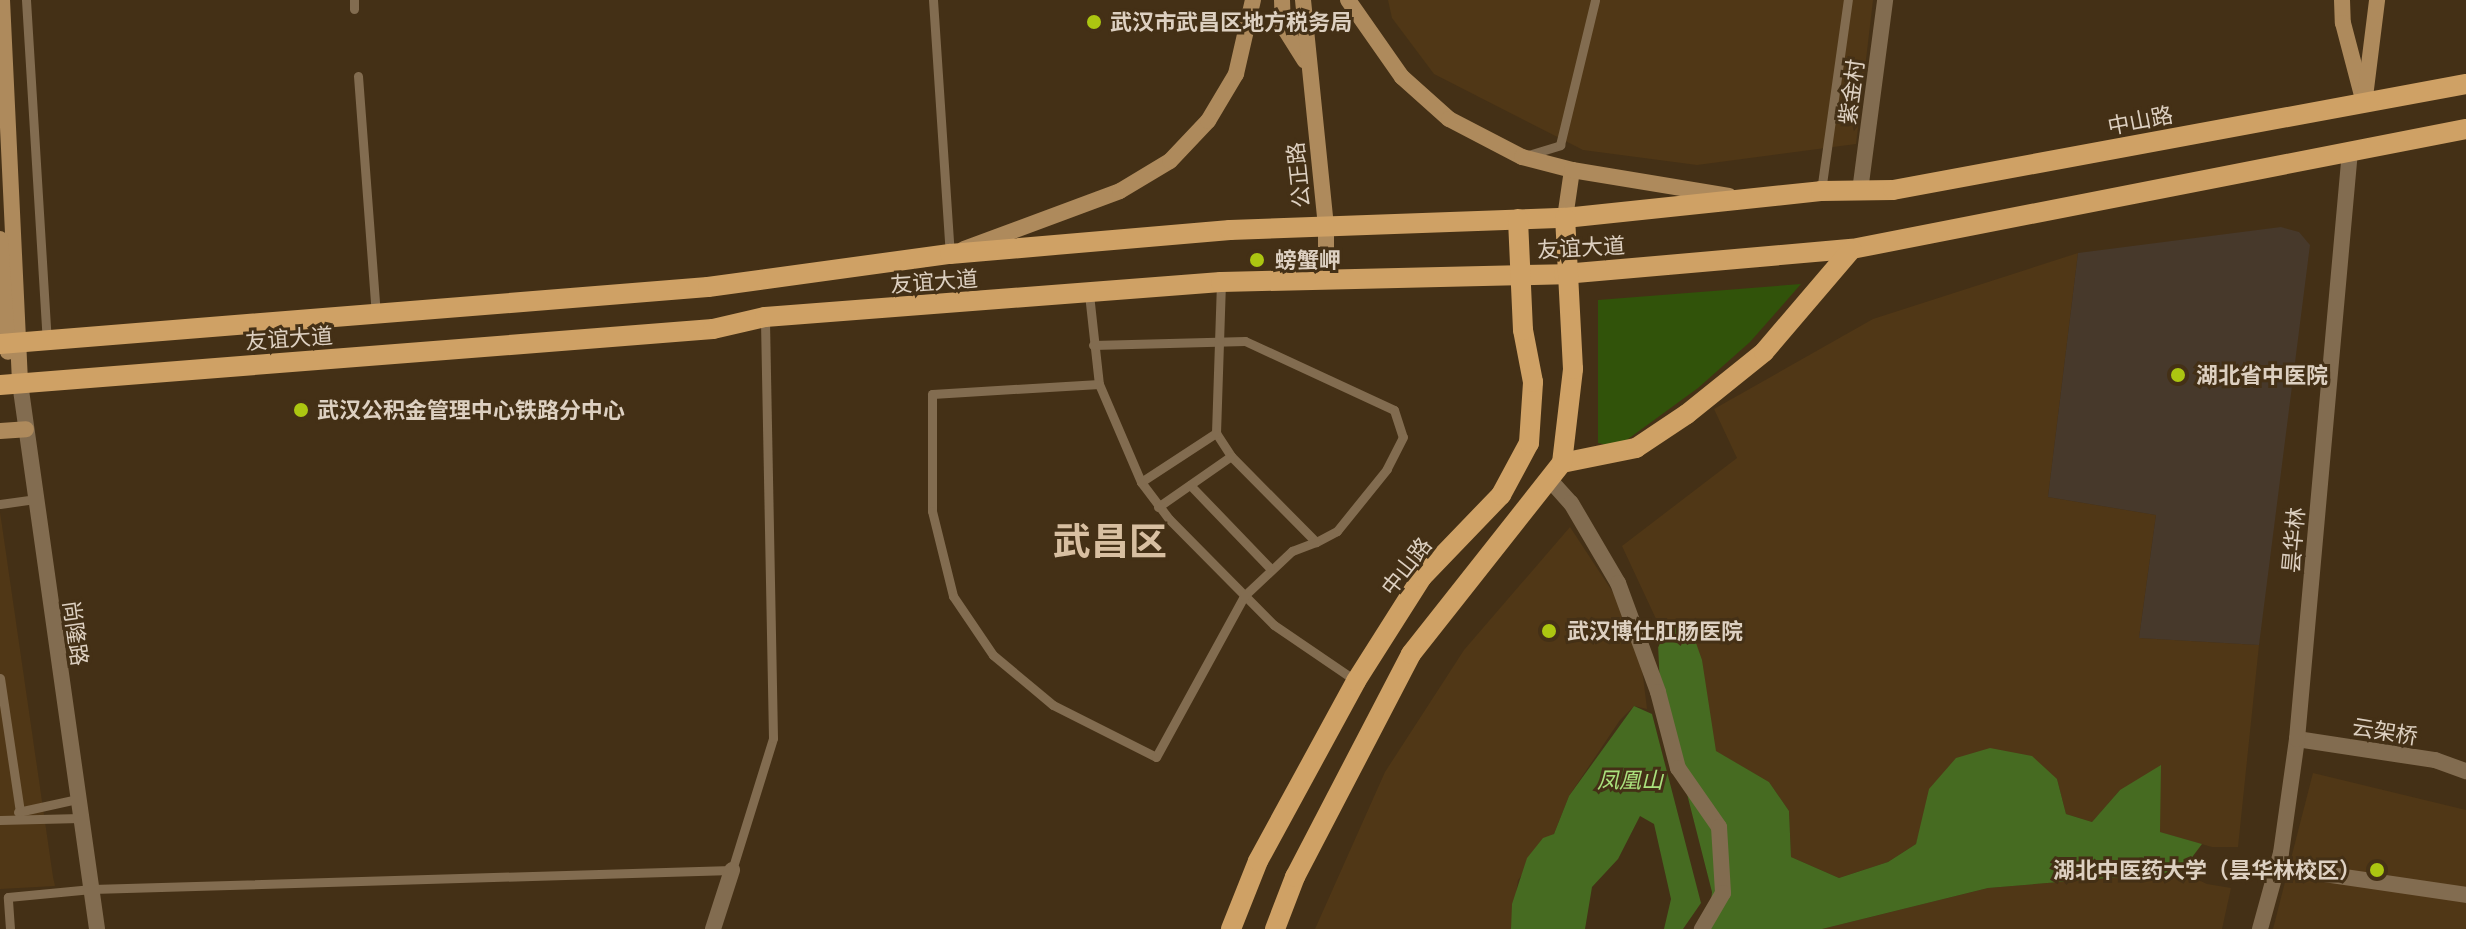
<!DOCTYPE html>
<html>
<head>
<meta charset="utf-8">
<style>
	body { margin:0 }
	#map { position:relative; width:2466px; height:929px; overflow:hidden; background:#443016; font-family:"Playfair Display","Noto Sans SC",serif }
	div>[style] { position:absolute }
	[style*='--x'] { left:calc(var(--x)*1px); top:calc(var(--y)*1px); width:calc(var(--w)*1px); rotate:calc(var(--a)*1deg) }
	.built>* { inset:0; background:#503716 }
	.medical>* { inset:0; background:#47392b }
	.green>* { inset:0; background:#31530a }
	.forest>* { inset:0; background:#466b21 }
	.service>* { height:9px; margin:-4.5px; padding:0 4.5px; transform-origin:4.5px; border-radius:4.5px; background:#826c50 }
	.minor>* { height:16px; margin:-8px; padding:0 8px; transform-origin:8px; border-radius:8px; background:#826c50 }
	.tertiary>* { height:16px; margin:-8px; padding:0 8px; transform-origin:8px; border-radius:8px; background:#826c50 }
	.secondary>* { height:16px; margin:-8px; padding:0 8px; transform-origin:8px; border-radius:8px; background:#ae8a5c }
	.primary>* { height:20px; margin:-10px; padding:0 10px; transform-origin:10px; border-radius:10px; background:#cfa165 }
	.dots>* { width:22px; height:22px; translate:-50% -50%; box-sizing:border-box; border:4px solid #443016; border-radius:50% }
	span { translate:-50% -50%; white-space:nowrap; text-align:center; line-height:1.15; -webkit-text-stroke:6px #443016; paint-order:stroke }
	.poi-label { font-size:22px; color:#ddd0c1; font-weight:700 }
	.left { translate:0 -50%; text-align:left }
	.right { translate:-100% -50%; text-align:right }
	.street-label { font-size:22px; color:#ddd0c1 }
	.park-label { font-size:22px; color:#abe27e; font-style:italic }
	.town-label { font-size:38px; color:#d8bfa1; font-weight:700 }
</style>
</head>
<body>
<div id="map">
	<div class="built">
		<div style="clip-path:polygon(1388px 0,1873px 0,1856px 144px,1697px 165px,1583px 150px,1434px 74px,1392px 18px)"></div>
		<div style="clip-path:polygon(2078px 253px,2048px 497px,2156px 515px,2139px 638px,2259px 645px,2238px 847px,2212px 847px,2159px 832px,2120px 790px,2092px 822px,2066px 814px,2057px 779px,1922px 824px,1916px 844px,1888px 862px,1839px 878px,1791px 857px,1789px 811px,1769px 782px,1715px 751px,1690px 626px,1657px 621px,1622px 546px,1737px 458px,1714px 409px,1873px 319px)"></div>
		<div style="clip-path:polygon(0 512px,53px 877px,55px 886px,0 889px)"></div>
		<div style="clip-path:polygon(1570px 527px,1637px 629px,1647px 709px,1634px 706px,1620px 720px,1569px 796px,1554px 834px,1518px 880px,1511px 929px,1315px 929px,1385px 772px,1464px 650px)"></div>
		<div style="clip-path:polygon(2313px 773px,2466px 810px,2466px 929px,2273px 929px)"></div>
		<div style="clip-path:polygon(2181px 872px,2207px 884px,2231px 888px,2222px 929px,1822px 929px,1988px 888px)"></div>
	</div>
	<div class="medical">
		<div style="clip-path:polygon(2281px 227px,2299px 232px,2310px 245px,2259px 645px,2139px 638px,2156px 515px,2048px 497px,2078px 253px)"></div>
	</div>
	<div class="green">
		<div style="clip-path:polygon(1801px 284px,1750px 342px,1698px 388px,1617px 447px,1598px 443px,1598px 300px)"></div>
	</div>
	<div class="forest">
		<div style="clip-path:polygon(1657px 621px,1690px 626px,1702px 660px,1716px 751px,1769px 782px,1789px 811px,1791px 857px,1839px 878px,1888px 862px,1916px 844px,1929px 789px,1956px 758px,1990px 748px,2032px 756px,2057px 779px,2066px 814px,2092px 822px,2120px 790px,2161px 765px,2160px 832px,2202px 844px,2181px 872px,1988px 888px,1822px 929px,1708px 929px,1712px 892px,1660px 688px)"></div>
		<div style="clip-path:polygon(1634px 706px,1652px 714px,1701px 903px,1683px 929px,1664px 929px,1671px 899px,1654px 824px,1640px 816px,1618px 859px,1592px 887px,1585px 929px,1511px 929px,1512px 904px,1527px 858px,1543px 838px,1554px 834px,1569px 796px)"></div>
	</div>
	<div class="service">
		<div style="--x:26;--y:0;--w:341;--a:86.5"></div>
		<div style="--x:354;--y:0;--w:9;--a:90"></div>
		<div style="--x:933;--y:0;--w:255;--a:86.2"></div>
		<div style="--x:358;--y:76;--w:239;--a:85.7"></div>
		<div style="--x:1525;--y:156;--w:37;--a:-17"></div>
		<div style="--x:1560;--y:145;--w:149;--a:-76.4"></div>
		<div style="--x:1821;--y:191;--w:193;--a:-82"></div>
		<div style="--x:1089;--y:294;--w:91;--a:83.7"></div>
		<div style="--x:1099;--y:384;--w:107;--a:66.8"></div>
		<div style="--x:1141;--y:482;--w:46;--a:52.9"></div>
		<div style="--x:1169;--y:519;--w:149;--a:45.3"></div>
		<div style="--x:1274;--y:625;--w:99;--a:34.3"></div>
		<div style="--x:1093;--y:345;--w:152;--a:-1.5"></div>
		<div style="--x:1245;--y:341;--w:164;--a:24.8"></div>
		<div style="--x:1394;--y:410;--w:28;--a:72"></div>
		<div style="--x:1403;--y:437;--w:36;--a:117"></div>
		<div style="--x:1387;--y:469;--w:80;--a:128.9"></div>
		<div style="--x:1337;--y:531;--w:24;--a:152"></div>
		<div style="--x:1316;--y:542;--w:121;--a:-134.7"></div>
		<div style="--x:1231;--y:456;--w:27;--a:-123"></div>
		<div style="--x:1099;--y:384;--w:167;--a:176.6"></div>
		<div style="--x:932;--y:394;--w:117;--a:90"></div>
		<div style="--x:932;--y:511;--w:88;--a:76.1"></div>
		<div style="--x:953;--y:596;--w:71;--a:55.9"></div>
		<div style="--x:993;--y:655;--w:78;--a:39.8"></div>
		<div style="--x:1053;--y:705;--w:115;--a:26.8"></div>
		<div style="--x:1156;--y:757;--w:183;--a:-61.3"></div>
		<div style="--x:1244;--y:596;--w:66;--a:-43.2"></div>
		<div style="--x:1292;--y:551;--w:26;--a:-21"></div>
		<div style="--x:1141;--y:482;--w:90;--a:-33.2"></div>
		<div style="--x:1216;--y:433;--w:151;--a:-88.1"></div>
		<div style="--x:1190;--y:485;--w:115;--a:46.1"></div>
		<div style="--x:0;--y:504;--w:35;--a:-8"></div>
		<div style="--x:1158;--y:507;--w:89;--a:-34.9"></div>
		<div style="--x:0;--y:678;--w:135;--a:81.5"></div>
		<div style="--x:18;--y:812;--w:60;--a:-12.4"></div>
		<div style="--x:0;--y:820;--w:80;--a:-1.4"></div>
		<div style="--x:10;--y:929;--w:32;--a:-94"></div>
		<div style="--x:8;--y:897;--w:84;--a:-5.4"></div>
		<div style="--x:92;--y:889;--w:640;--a:-1.7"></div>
		<div style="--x:732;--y:870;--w:138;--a:-72.7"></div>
		<div style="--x:773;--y:738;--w:420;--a:-91.1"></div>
	</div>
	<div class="minor">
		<div style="--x:1860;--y:191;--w:193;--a:-82.5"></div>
		<div style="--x:1550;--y:480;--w:31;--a:48"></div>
		<div style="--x:1571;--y:503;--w:93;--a:59.6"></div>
		<div style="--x:1618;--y:583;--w:116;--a:69.8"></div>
		<div style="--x:1658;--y:692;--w:79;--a:75.3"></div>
		<div style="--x:1678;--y:768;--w:72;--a:55.2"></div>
		<div style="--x:1719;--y:827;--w:66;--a:86.5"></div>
		<div style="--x:1723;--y:893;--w:42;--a:120.3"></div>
		<div style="--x:2297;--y:739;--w:140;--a:8.7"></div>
		<div style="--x:2435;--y:760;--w:33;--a:20"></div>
		<div style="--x:2277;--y:867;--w:191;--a:8.4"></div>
		<div style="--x:713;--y:929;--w:62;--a:-72.1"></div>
	</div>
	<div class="tertiary">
		<div style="--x:20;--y:383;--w:551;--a:81.97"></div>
		<div style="--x:2260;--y:929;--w:79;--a:-74.6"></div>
		<div style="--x:2281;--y:853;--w:115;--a:-82"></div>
		<div style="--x:2297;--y:739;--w:590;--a:-84.85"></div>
	</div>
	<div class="secondary">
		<div style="--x:2;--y:0;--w:383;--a:87.3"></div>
		<div style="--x:1282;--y:0;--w:26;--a:88"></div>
		<div style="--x:1283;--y:26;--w:41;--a:57.8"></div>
		<div style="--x:1303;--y:0;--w:229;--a:84.2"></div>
		<div style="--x:1326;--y:228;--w:51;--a:90"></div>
		<div style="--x:1348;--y:0;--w:94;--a:55"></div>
		<div style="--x:1402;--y:77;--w:63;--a:41.8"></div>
		<div style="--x:1449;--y:119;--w:82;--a:27.5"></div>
		<div style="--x:1522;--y:157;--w:52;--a:14.6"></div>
		<div style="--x:1572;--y:170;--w:49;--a:98.3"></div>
		<div style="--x:2342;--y:0;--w:23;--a:88"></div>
		<div style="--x:2343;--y:23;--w:83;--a:75.3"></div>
		<div style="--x:2365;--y:97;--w:98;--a:-82.9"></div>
		<div style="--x:1572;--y:170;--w:159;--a:9.4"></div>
		<div style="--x:0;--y:239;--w:113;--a:86"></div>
		<div style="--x:964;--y:249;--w:166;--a:-20.4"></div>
		<div style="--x:1120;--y:191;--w:58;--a:-31"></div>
		<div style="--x:1170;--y:161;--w:55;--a:-46.5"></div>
		<div style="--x:1208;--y:121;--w:55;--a:-59.2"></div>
		<div style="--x:1236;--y:74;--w:76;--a:-77.1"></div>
		<div style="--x:0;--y:431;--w:26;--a:-4"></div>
	</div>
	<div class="primary">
		<div style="--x:0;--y:344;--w:710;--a:-4.6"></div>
		<div style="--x:708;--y:287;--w:244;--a:-7.8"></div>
		<div style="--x:950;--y:254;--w:281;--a:-4.9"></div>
		<div style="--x:1230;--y:230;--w:335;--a:-2.1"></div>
		<div style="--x:1565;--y:218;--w:257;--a:-6"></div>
		<div style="--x:1821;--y:191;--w:72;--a:-0.8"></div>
		<div style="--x:1893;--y:190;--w:583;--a:-10.48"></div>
		<div style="--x:0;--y:385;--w:715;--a:-4.49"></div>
		<div style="--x:713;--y:329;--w:53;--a:-13"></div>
		<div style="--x:765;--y:317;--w:457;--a:-4.4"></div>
		<div style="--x:1221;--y:282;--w:343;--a:-1.3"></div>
		<div style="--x:1564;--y:274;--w:289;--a:-5"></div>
		<div style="--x:1852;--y:249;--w:626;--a:-11.06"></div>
		<div style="--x:1562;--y:463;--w:76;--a:-11.5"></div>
		<div style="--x:1636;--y:448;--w:61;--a:-33.7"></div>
		<div style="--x:1687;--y:414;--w:99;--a:-38.8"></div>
		<div style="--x:1764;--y:352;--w:135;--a:-49.5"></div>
		<div style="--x:1231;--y:929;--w:73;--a:-68.3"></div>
		<div style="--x:1258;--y:861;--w:205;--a:-61.4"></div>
		<div style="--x:1356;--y:681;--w:123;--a:-57.6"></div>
		<div style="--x:1422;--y:577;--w:114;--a:-46.1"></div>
		<div style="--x:1501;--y:495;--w:59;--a:-61.7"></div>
		<div style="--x:1529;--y:443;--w:61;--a:-86.2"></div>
		<div style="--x:1533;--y:382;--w:53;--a:-100.9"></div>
		<div style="--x:1523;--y:330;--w:111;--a:-92.6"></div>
		<div style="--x:1275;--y:929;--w:56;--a:-69"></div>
		<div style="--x:1295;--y:877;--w:251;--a:-62.5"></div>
		<div style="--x:1411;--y:654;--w:243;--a:-51.7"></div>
		<div style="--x:1562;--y:463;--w:95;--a:-83.3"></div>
		<div style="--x:1573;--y:369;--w:151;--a:-93"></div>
	</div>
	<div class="dots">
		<div style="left:1094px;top:22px;background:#acc611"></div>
		<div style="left:1257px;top:260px;background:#acc611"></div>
		<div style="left:2178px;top:375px;background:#acc611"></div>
		<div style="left:301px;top:410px;background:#acc611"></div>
		<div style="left:1549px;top:631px;background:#acc611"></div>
		<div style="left:2377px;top:870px;background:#acc611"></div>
	</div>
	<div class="poi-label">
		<span class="left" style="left:1110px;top:22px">武汉市武昌区地方税务局</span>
		<span class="left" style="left:1275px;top:260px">螃蟹岬</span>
		<span class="left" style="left:2196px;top:375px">湖北省中医院</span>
		<span class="left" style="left:317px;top:410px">武汉公积金管理中心铁路分中心</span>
		<span class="left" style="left:1567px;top:631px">武汉博仕肛肠医院</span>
		<span class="right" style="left:2361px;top:870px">湖北中医药大学（昙华林校区）</span>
	</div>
	<div class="street-label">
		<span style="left:1851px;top:92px;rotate:-82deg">紫金村</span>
		<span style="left:2140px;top:120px;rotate:-11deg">中山路</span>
		<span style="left:1298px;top:175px;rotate:-96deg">公正路</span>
		<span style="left:1581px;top:247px;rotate:-3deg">友谊大道</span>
		<span style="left:934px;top:281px;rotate:-4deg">友谊大道</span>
		<span style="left:289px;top:338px;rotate:-4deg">友谊大道</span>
		<span style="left:2293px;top:540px;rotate:-85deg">昙华林</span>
		<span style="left:1406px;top:566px;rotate:-52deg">中山路</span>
		<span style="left:76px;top:633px;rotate:82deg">尚隆路</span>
		<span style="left:2385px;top:731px;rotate:9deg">云架桥</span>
	</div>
	<div class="park-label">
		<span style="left:1630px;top:780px">凤凰山</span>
	</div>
	<div class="town-label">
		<span style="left:1110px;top:540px">武昌区</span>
	</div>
</div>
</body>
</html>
